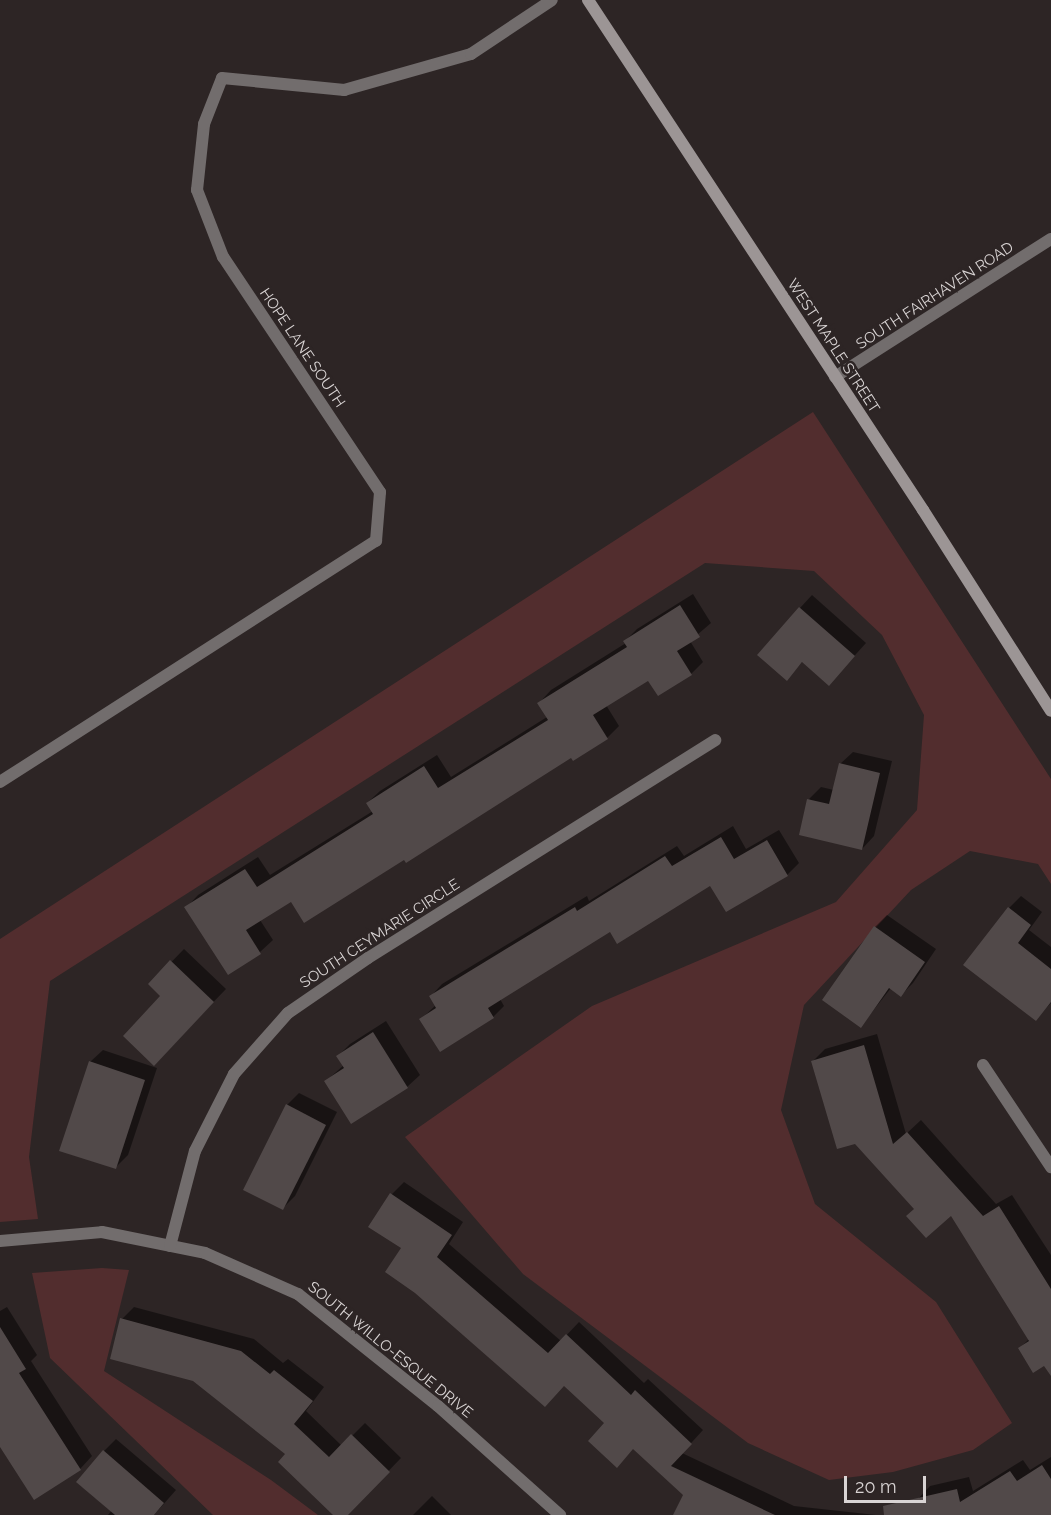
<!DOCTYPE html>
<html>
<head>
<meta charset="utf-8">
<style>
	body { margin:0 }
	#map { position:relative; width:1051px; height:1515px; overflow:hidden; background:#2d2525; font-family:Raleway,sans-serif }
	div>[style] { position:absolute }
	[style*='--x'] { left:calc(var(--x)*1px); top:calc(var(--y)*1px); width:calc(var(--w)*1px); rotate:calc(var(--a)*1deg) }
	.green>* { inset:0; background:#522d2e }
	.shadow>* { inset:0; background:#0007 }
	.building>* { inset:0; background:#514949 }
	.minor>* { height:12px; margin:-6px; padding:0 6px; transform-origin:6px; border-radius:6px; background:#726d6d }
	.secondary>* { height:12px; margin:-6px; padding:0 6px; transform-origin:6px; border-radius:6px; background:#9c9595 }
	span { translate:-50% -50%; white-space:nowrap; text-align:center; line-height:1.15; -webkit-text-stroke:5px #2d2525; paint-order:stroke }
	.street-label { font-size:15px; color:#d9d4d4 }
	.scale { position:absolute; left:844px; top:1476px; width:82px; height:27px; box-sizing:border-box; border:3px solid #d9d4d4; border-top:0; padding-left:8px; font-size:18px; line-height:21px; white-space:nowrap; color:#d9d4d4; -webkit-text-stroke:4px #2d2525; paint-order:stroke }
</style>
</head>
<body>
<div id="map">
	<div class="green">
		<div style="clip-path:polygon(813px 412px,1051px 779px,1051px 884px,1038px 864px,970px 851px,911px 890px,804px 1005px,781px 1110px,815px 1204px,936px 1302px,1012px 1423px,973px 1450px,893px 1472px,829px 1480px,748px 1443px,523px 1274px,405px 1137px,592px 1006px,836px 902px,917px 810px,924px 715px,882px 635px,814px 571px,705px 563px,50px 981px,29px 1157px,38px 1219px,0 1222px,0 939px)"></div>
		<div style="clip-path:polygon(102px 1268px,129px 1270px,104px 1371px,271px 1480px,318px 1515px,213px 1515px,50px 1358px,32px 1273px)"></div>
	</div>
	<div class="shadow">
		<div style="clip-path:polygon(693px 594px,711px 623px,690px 641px,703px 662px,691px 674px,648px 679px,606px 705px,619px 726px,607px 738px,572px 755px,405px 858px,291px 900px,260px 920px,273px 940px,260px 952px,228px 973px,186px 908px,198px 895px,258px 857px,270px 875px,373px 811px,367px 803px,380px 791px,437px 755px,451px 777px,547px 717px,539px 703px,551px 690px,626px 643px,625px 641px,637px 629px)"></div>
		<div style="clip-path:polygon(812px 595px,866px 643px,829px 684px,803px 661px,787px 679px,800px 608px)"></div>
		<div style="clip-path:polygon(853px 752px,892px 761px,874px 836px,862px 849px,809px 799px,821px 787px,834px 790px,840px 764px)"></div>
		<div style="clip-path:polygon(733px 826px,746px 849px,779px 830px,799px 863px,787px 875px,727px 910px,711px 884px,611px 930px,500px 999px,504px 1006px,493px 1017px,421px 1019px,436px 1005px,431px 996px,442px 984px,587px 896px,589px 901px,677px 846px,684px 856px)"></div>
		<div style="clip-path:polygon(1021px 896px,1042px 912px,1029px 930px,1051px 947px,1051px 1003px,1036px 1019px,1009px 908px)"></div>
		<div style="clip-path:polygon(887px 915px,936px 949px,913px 983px,901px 995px,891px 988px,861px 1026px,875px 927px)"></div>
		<div style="clip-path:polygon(184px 949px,226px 989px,166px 1051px,162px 996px,150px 984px)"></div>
		<div style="clip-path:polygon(386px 1021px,420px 1075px,407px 1087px,326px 1081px,344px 1065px,338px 1056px,350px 1044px)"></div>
		<div style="clip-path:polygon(877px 1034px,906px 1134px,921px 1120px,996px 1204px,1012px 1195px,1051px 1255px,1051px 1364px,1020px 1348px,1029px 1339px,951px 1213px,915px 1209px,813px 1061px,825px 1049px)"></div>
		<div style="clip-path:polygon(103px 1050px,157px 1068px,128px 1155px,115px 1168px,90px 1062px)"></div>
		<div style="clip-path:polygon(299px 1093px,337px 1112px,295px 1196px,283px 1208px,287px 1105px)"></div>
		<div style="clip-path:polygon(404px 1182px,463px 1222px,449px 1244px,561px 1341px,579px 1322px,644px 1383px,648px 1379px,703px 1430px,682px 1453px,794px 1506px,876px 1515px,675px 1515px,684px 1495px,565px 1384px,403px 1248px,392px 1194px)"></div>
		<div style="clip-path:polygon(7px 1307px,37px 1355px,31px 1361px,92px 1456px,80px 1469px,35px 1498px,0 1444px,0 1311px)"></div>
		<div style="clip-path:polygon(134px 1307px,254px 1339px,283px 1363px,288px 1359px,324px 1387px,306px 1411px,342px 1446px,365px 1423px,401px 1458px,346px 1515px,335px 1515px,288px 1454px,122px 1319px)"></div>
		<div style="clip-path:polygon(116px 1439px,176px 1490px,154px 1515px,108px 1515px,112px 1510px,104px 1451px)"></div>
		<div style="clip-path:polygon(1051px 1457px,1051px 1515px,903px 1515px,930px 1486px,969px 1477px,973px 1491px,1023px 1460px,1030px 1470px)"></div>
		<div style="clip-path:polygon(432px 1496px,451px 1515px,413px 1515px)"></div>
	</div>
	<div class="building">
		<div style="clip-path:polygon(680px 605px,700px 637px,677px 651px,692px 675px,658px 696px,648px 681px,593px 715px,608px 739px,573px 761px,571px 758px,406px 863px,404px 860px,304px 923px,291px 902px,246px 930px,261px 954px,228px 975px,184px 907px,245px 869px,257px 887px,373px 814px,366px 803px,424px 766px,438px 788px,548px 720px,537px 703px,627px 647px,623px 641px)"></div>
		<div style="clip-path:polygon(799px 607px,855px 656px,829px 686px,802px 662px,787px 681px,757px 655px)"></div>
		<div style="clip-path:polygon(839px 763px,880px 773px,862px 850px,799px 835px,807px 799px,829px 804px)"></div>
		<div style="clip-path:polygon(721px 837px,734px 859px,767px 840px,788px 876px,726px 912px,710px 886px,617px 944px,610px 932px,488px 1008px,494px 1018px,440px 1052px,419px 1019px,436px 1008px,429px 996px,575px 907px,577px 911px,665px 856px,672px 866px)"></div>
		<div style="clip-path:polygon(1008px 907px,1031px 925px,1018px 943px,1051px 969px,1051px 1002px,1036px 1021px,963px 965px)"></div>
		<div style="clip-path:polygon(874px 926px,925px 962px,901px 997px,889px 988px,861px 1028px,822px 1000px)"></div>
		<div style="clip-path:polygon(170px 960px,214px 1002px,154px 1066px,123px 1036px,160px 996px,148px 984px)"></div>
		<div style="clip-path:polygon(373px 1032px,408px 1088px,351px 1124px,324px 1081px,344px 1068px,336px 1056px)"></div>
		<div style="clip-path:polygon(864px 1045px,893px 1144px,907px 1132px,983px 1216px,999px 1206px,1051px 1289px,1051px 1376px,1044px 1366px,1033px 1373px,1018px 1348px,1029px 1341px,951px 1216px,926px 1238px,906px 1216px,914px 1209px,855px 1144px,837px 1149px,811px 1061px)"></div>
		<div style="clip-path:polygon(89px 1061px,145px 1080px,116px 1169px,59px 1151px)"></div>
		<div style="clip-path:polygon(286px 1104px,326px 1125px,283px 1210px,243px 1190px)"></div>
		<div style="clip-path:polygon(390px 1193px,452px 1235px,437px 1257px,548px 1353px,566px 1334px,631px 1395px,635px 1390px,692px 1444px,671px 1466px,775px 1515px,673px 1515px,683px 1495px,633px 1449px,617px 1468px,588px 1441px,604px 1423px,564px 1386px,545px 1407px,415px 1293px,385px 1272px,401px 1248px,368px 1227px)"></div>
		<div style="clip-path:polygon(120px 1318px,241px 1351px,270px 1374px,274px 1370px,313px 1401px,294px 1424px,329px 1457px,351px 1434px,390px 1472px,348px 1515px,333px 1515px,278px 1462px,285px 1454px,193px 1381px,110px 1359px)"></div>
		<div style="clip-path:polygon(0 1327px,26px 1369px,19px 1373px,81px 1470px,34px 1500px,0 1447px)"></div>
		<div style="clip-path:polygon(103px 1450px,164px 1503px,154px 1515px,115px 1515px,76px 1482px)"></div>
		<div style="clip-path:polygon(1042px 1465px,1051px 1479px,1051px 1515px,884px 1515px,883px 1506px,957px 1489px,960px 1502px,1010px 1471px,1017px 1481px)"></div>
	</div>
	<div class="minor">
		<div style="--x:835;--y:377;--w:256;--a:-32.6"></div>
		<div style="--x:0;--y:782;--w:447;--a:-32.7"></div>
		<div style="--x:376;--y:541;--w:49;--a:-85.3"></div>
		<div style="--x:380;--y:492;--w:283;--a:-123.7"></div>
		<div style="--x:223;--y:257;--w:72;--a:-111.2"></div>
		<div style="--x:197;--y:190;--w:66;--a:-83.9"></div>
		<div style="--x:204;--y:124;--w:49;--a:-68.6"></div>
		<div style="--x:222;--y:78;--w:123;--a:5.6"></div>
		<div style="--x:344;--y:90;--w:132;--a:-15.8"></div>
		<div style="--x:471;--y:54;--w:97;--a:-33.7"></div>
		<div style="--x:983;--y:1065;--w:123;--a:56.3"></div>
		<div style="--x:0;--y:1241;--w:102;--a:-5"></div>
		<div style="--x:102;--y:1232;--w:105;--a:11.5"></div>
		<div style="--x:205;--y:1253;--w:102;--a:23.8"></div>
		<div style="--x:298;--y:1294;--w:179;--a:38.7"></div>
		<div style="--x:438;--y:1406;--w:164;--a:41.8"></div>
		<div style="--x:170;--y:1246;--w:98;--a:-75.3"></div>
		<div style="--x:195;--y:1151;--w:86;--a:-63.1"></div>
		<div style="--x:234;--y:1074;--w:81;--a:-48.5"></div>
		<div style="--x:288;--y:1013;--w:97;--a:-34.5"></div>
		<div style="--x:368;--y:958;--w:410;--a:-32.1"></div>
	</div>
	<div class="secondary">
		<div style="--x:588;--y:0;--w:610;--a:56.7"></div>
		<div style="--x:923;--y:510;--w:238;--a:57.5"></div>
	</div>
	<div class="street-label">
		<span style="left:935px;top:296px;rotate:-33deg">SOUTH FAIRHAVEN ROAD</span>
		<span style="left:833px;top:346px;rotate:57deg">WEST MAPLE STREET</span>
		<span style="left:302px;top:348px;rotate:56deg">HOPE LANE SOUTH</span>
		<span style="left:380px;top:934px;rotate:-33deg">SOUTH CEYMARIE CIRCLE</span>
		<span style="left:390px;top:1350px;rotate:39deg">SOUTH WILLO-ESQUE DRIVE</span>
	</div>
	<div class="scale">20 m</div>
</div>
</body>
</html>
